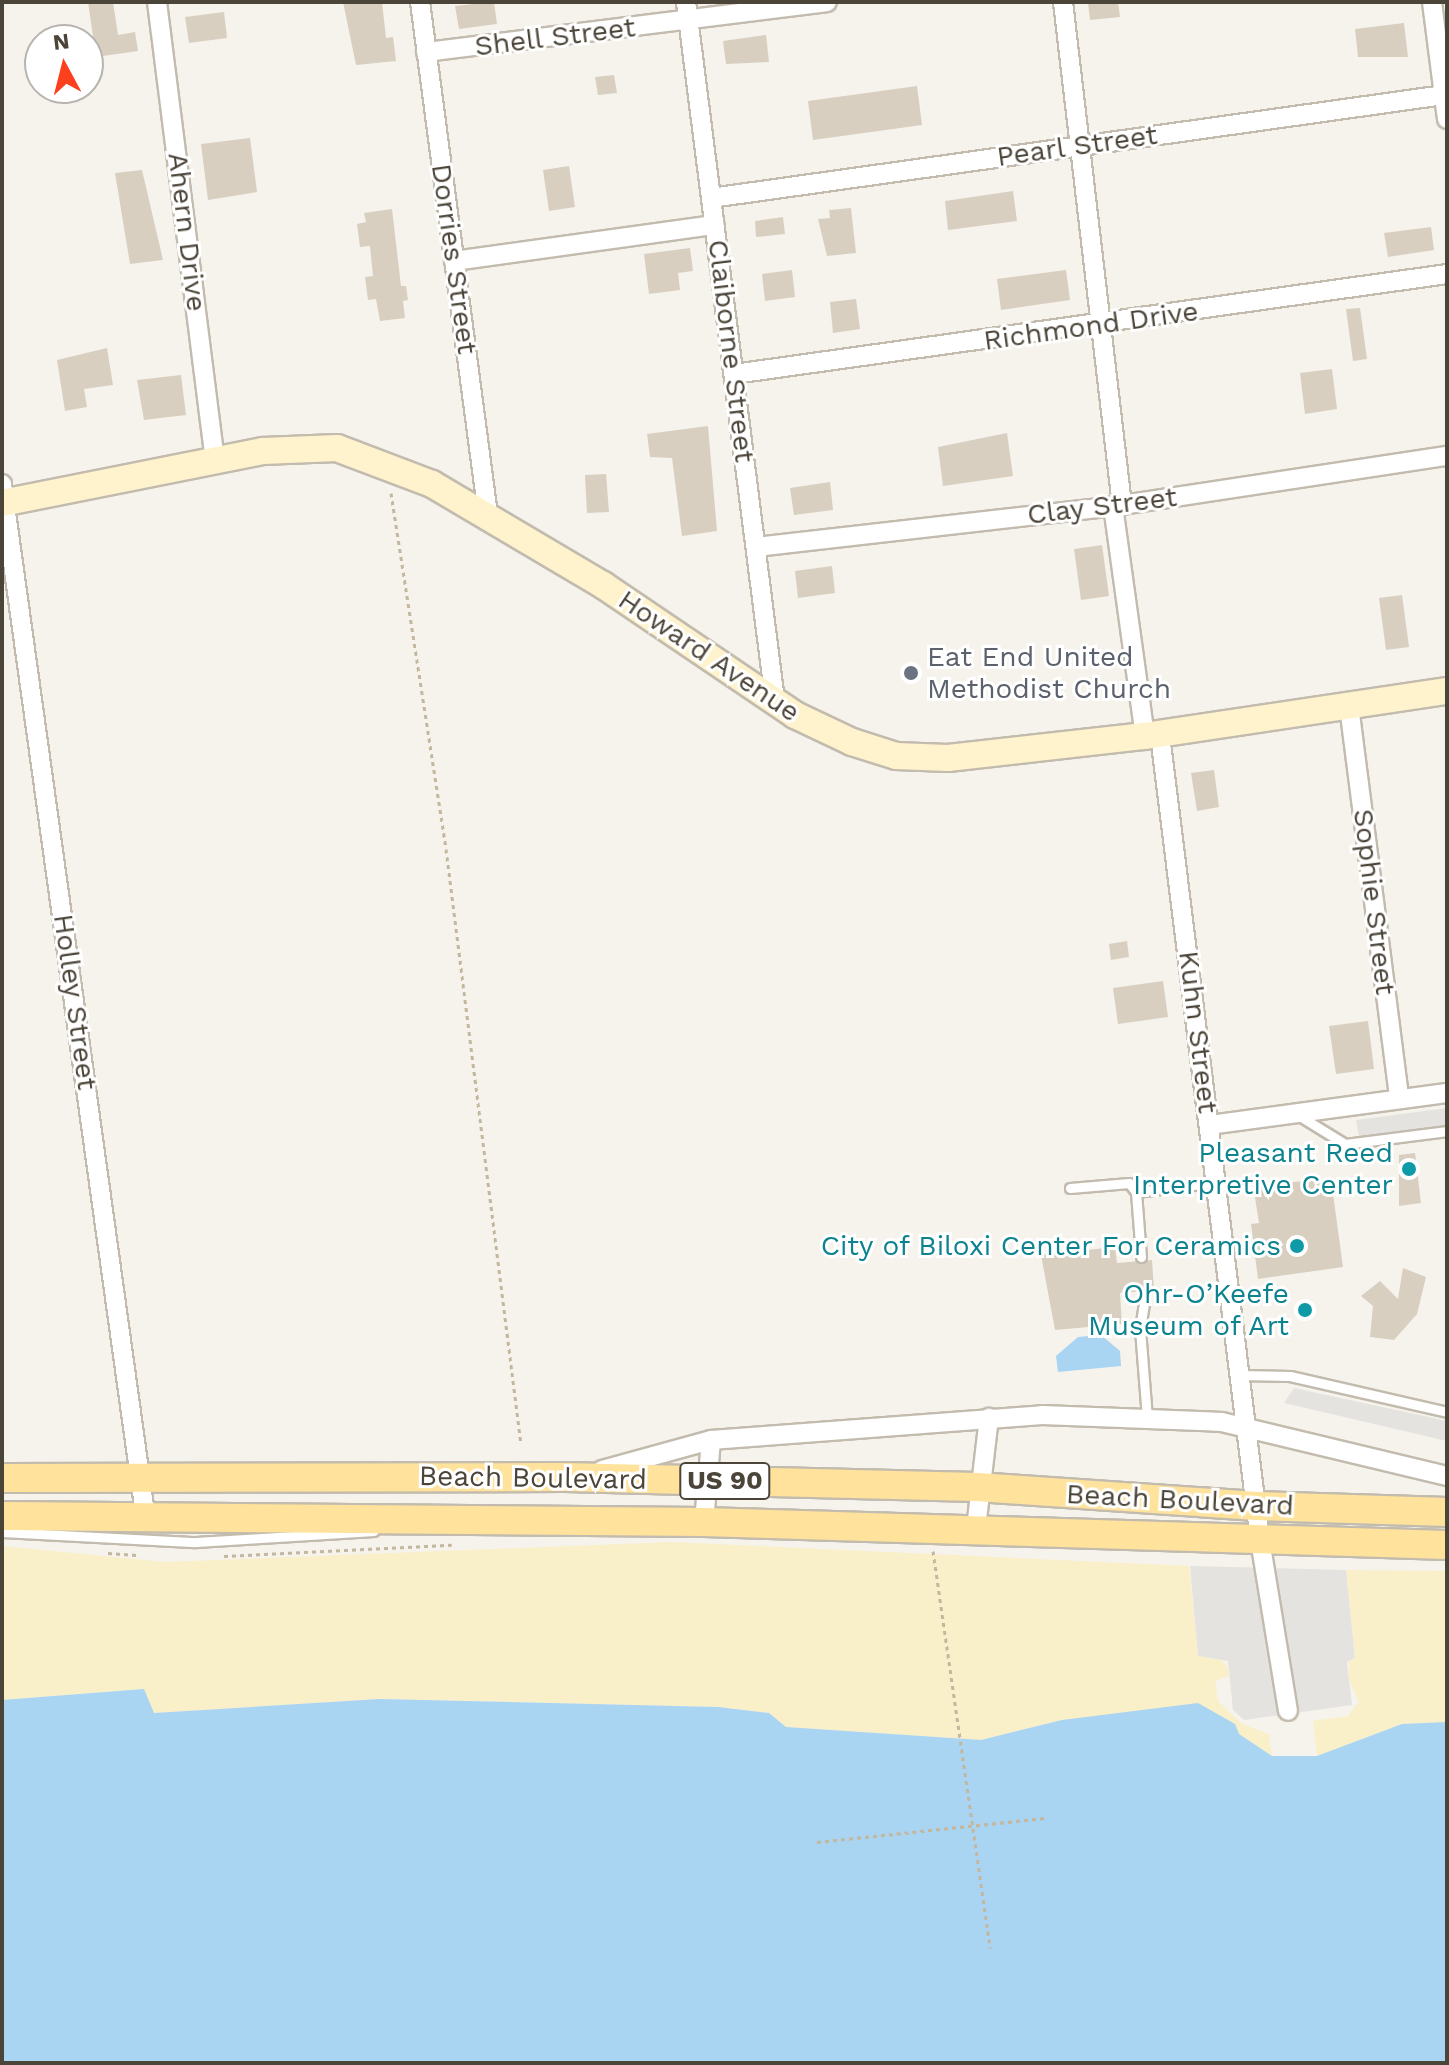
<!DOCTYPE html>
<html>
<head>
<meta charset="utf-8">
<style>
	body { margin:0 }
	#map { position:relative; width:1449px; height:2065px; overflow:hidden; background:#f6f3ec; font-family:"Work Sans",sans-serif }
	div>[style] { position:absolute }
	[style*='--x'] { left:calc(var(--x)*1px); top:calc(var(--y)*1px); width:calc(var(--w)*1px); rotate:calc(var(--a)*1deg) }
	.sand>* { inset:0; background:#f9efc9 }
	.parking>* { inset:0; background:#e5e3e0 }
	.water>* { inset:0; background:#a9d4f2 }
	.building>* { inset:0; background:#d8cfc1 }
	.path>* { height:3px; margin-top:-1.5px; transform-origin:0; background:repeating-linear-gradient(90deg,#c4b79f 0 4px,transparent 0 8px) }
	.roads { filter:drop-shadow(2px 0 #c2bbae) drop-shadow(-2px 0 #c2bbae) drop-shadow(0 2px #c2bbae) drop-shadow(0 -2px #c2bbae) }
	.service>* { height:9px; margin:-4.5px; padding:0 4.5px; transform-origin:4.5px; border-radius:4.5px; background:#fff }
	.minor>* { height:18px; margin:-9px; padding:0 9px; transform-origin:9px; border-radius:9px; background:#fff }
	.secondary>* { height:26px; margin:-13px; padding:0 13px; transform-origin:13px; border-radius:13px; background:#fff3cd }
	.primary>* { height:28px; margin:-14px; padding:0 14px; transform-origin:14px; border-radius:14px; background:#ffe39c }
	.dots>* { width:22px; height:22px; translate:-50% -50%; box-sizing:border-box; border:4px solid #fff; border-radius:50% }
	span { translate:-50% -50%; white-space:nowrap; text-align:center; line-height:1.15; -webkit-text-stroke:6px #fff; paint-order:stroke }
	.shield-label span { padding:2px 6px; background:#fff; border:2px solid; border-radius:6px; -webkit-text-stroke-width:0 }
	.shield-label { font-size:26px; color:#4b4439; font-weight:700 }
	.street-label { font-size:28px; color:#4b4439 }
	.worship-label { font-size:28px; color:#5b616d }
	.left { translate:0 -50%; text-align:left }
	.culture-label { font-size:28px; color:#0d838f }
	.right { translate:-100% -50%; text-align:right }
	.frame { position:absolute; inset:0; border:4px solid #4b4439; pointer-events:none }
	.north { position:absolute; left:24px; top:24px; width:80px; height:80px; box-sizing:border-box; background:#fff; border:2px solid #b7b4b0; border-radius:50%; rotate:353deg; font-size:22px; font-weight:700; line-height:32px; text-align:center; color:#4b4439 }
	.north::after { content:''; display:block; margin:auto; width:28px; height:36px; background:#fc3f1d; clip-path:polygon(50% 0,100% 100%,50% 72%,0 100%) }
</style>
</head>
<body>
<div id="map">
	<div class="sand">
		<div style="clip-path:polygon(671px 1542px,1189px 1566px,1198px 1656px,1221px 1660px,1228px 1668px,1229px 1676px,1215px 1681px,1218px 1701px,1242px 1724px,1269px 1734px,1272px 1756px,1239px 1734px,1062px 1720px,981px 1740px,786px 1727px,769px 1713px,718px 1707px,379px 1699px,154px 1713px,143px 1689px,2px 1700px,2px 1546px,165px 1562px)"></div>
		<div style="clip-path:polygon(1346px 1570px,1447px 1571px,1447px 1722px,1402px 1724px,1317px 1756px,1313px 1721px,1348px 1716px,1359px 1702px,1349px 1679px,1349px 1662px,1355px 1658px)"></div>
	</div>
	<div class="parking">
		<div style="clip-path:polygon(1447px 1108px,1447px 1127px,1359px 1138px,1356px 1120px)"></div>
		<div style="clip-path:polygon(1294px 1388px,1447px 1421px,1447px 1441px,1284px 1403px)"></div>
		<div style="clip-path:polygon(1190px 1566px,1346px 1570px,1355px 1658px,1347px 1662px,1352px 1705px,1244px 1720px,1233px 1710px,1228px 1661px,1198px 1656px)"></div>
	</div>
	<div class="water">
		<div style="clip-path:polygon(1101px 1335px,1120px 1351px,1121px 1366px,1058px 1372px,1056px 1356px,1078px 1337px)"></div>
		<div style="clip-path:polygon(144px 1689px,154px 1713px,379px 1699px,718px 1707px,769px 1713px,786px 1727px,981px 1740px,1062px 1720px,1198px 1703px,1235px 1724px,1239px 1734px,1272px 1756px,1317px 1756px,1402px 1724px,1447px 1722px,1447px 2063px,2px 2063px,2px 1700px)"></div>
	</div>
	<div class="building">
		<div style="clip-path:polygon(88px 2px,113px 2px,118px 35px,135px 32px,138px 51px,96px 57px)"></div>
		<div style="clip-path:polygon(343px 2px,382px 2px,386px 38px,393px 37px,396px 61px,356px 65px)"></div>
		<div style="clip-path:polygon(494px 2px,497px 24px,459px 29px,455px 6px)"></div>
		<div style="clip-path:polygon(1088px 2px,1118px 2px,1120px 17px,1090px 20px)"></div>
		<div style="clip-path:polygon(224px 12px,227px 38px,189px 43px,185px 17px)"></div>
		<div style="clip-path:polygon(1404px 23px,1408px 57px,1358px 57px,1355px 29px)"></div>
		<div style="clip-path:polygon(766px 35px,769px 62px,726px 64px,723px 41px)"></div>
		<div style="clip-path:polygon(614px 75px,617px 93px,598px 95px,595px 77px)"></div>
		<div style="clip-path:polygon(917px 86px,922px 125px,813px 140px,808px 101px)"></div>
		<div style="clip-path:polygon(250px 138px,257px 192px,208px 200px,201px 144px)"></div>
		<div style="clip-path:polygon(569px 166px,575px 207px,549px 211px,543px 170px)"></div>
		<div style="clip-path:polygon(142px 170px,163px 260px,130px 264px,115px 173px)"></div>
		<div style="clip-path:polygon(1013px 191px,1017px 221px,948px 230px,945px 201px)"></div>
		<div style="clip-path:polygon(851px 208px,856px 253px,827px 256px,818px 219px,830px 218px,829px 210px)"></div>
		<div style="clip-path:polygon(392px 209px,401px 286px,406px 286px,408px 300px,403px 301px,405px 318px,380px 321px,376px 299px,368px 300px,365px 277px,373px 276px,370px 246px,360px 247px,357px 224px,366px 222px,364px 213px)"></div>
		<div style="clip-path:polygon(783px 217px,785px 234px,756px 237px,755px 221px)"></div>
		<div style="clip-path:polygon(1431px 227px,1434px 250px,1388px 257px,1384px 233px)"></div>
		<div style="clip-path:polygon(690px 248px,693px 271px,678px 273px,680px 290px,649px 294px,644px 254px)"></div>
		<div style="clip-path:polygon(792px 270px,795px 297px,765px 301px,762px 274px)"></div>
		<div style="clip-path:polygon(1066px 270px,1070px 300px,1001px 310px,997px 279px)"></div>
		<div style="clip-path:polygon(856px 299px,860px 329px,833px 333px,830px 302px)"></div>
		<div style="clip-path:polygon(1360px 308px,1367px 359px,1353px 361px,1346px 309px)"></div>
		<div style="clip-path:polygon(107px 348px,113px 385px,84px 389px,87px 407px,65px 411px,57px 360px)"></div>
		<div style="clip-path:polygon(1332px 369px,1337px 409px,1305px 414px,1300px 373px)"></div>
		<div style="clip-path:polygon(181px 375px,186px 415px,144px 420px,137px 380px)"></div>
		<div style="clip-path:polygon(708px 426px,717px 531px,682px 536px,672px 458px,650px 457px,647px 434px)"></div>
		<div style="clip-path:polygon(1007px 433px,1013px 476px,943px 486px,938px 447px)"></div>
		<div style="clip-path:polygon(606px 474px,609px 512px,587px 513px,585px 475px)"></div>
		<div style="clip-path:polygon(830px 482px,833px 510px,794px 515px,790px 488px)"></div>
		<div style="clip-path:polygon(1102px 545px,1109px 596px,1081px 600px,1074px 549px)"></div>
		<div style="clip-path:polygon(832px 566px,835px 593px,798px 598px,795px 571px)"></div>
		<div style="clip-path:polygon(1402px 595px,1409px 647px,1386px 650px,1379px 598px)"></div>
		<div style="clip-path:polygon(1214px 770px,1219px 807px,1197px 811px,1191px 773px)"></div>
		<div style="clip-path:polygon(1127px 941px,1129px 957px,1111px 960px,1109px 944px)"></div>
		<div style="clip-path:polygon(1163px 981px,1168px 1017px,1118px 1024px,1113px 988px)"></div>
		<div style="clip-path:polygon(1368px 1021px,1374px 1069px,1336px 1074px,1329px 1026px)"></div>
		<div style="clip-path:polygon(1415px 1153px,1421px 1203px,1399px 1206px,1399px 1155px)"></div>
		<div style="clip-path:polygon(1331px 1179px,1343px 1267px,1258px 1279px,1251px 1224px,1259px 1223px,1253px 1185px)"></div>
		<div style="clip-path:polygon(1115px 1247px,1117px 1263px,1152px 1260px,1154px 1290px,1120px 1293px,1122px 1324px,1055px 1330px,1041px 1255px)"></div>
		<div style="clip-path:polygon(1403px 1268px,1426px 1277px,1417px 1314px,1394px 1340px,1370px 1337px,1373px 1306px,1361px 1296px,1380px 1281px,1398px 1299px)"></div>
	</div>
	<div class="path">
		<div style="--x:391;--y:493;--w:360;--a:81.2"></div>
		<div style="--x:446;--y:849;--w:600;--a:82.82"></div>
		<div style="--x:933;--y:1551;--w:401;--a:81.8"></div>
		<div style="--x:108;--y:1553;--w:32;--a:4"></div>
		<div style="--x:224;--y:1556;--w:228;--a:-2.8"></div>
		<div style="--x:817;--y:1842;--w:229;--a:-6"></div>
	</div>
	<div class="roads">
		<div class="service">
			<div style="--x:1298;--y:1115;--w:55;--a:31.7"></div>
			<div style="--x:1345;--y:1144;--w:103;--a:-7.3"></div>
			<div style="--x:1070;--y:1188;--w:59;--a:-4.8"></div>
			<div style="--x:1129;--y:1183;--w:11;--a:52"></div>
			<div style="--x:1141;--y:1257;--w:65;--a:-94.4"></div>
			<div style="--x:1136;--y:1192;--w:82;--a:-7"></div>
			<div style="--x:1145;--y:1297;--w:32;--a:99"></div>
			<div style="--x:1140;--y:1329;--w:88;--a:85.5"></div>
			<div style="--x:1241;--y:1375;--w:49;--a:1.2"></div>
			<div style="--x:1290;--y:1376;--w:161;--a:12.9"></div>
			<div style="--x:2;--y:1532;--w:194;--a:3"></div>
			<div style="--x:196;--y:1542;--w:178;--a:-3.5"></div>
		</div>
		<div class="minor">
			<div style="--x:157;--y:2;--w:464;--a:82.8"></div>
			<div style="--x:420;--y:2;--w:517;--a:82.45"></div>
			<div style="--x:686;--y:2;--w:705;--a:82.74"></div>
			<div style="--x:1063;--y:2;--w:506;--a:83.31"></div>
			<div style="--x:1432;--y:2;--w:118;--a:82.7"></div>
			<div style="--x:426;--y:52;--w:404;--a:-7.1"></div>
			<div style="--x:711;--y:198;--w:740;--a:-8"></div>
			<div style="--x:454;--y:261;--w:263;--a:-7.9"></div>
			<div style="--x:734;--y:374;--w:720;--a:-7.98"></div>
			<div style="--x:2;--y:484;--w:1046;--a:82.09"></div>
			<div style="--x:1113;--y:506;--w:232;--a:82.1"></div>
			<div style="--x:756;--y:547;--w:368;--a:-6.5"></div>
			<div style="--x:1122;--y:505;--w:329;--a:-8.6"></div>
			<div style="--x:1349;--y:706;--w:396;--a:82.7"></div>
			<div style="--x:1160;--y:735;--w:811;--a:82.92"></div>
			<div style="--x:1260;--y:1540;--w:173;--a:80.7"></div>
			<div style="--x:1210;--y:1125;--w:239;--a:-7.7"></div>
			<div style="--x:602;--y:1470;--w:113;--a:-15.4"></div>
			<div style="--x:711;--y:1440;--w:332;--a:-4.3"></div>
			<div style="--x:1042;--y:1415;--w:180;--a:2.2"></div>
			<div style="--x:1222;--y:1422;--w:231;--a:13.5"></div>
			<div style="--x:704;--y:1522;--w:82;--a:-85.1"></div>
			<div style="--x:976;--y:1528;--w:111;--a:-83.3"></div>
		</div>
		<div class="secondary">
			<div style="--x:2;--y:503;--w:266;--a:-11.3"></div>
			<div style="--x:263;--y:451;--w:74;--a:-2.3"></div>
			<div style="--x:337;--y:448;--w:102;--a:20.8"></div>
			<div style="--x:432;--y:484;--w:199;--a:30.6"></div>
			<div style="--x:603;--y:585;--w:232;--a:34.1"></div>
			<div style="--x:795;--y:715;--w:63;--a:25.3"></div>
			<div style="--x:852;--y:742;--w:46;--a:17.7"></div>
			<div style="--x:896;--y:756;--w:52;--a:2.2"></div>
			<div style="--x:948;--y:758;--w:198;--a:-6.4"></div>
			<div style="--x:1145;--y:736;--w:305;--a:-8.5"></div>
		</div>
		<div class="primary">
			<div style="--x:2;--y:1478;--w:563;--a:-0.1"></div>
			<div style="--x:565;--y:1477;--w:412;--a:1.4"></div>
			<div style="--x:977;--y:1487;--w:280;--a:3.9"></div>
			<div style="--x:1256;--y:1506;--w:191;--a:1.8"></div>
			<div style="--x:2;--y:1516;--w:702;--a:0.49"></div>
			<div style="--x:704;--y:1522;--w:743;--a:1.77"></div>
		</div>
	</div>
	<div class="dots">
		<div style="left:911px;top:673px;background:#6b7280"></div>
		<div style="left:1409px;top:1169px;background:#0f9aa8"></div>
		<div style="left:1297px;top:1246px;background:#0f9aa8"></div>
		<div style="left:1305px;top:1310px;background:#0f9aa8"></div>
	</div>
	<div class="shield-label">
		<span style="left:725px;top:1481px">US 90</span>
	</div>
	<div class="street-label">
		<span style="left:555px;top:37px;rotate:-7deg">Shell Street</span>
		<span style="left:1077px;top:146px;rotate:-8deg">Pearl Street</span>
		<span style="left:187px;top:232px;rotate:83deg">Ahern Drive</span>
		<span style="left:454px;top:259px;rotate:82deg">Dorries Street</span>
		<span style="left:1091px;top:326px;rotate:-8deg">Richmond Drive</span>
		<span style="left:731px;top:351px;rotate:83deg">Claiborne Street</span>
		<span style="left:1102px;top:506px;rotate:-7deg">Clay Street</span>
		<span style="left:709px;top:656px;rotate:34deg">Howard Avenue</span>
		<span style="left:1374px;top:902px;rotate:83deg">Sophie Street</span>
		<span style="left:75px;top:1002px;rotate:82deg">Holley Street</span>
		<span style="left:1198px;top:1032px;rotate:83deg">Kuhn Street</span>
		<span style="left:533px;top:1478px;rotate:1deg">Beach Boulevard</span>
		<span style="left:1180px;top:1500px;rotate:3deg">Beach Boulevard</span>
	</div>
	<div class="worship-label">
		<span class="left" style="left:927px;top:673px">Eat End United<br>Methodist Church</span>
	</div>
	<div class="culture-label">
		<span class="right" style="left:1393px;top:1169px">Pleasant Reed<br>Interpretive Center</span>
		<span class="right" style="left:1281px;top:1246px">City of Biloxi Center For Ceramics</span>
		<span class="right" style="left:1289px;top:1310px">Ohr-O’Keefe<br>Museum of Art</span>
	</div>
	<div class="frame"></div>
	<div class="north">N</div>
</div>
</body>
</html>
